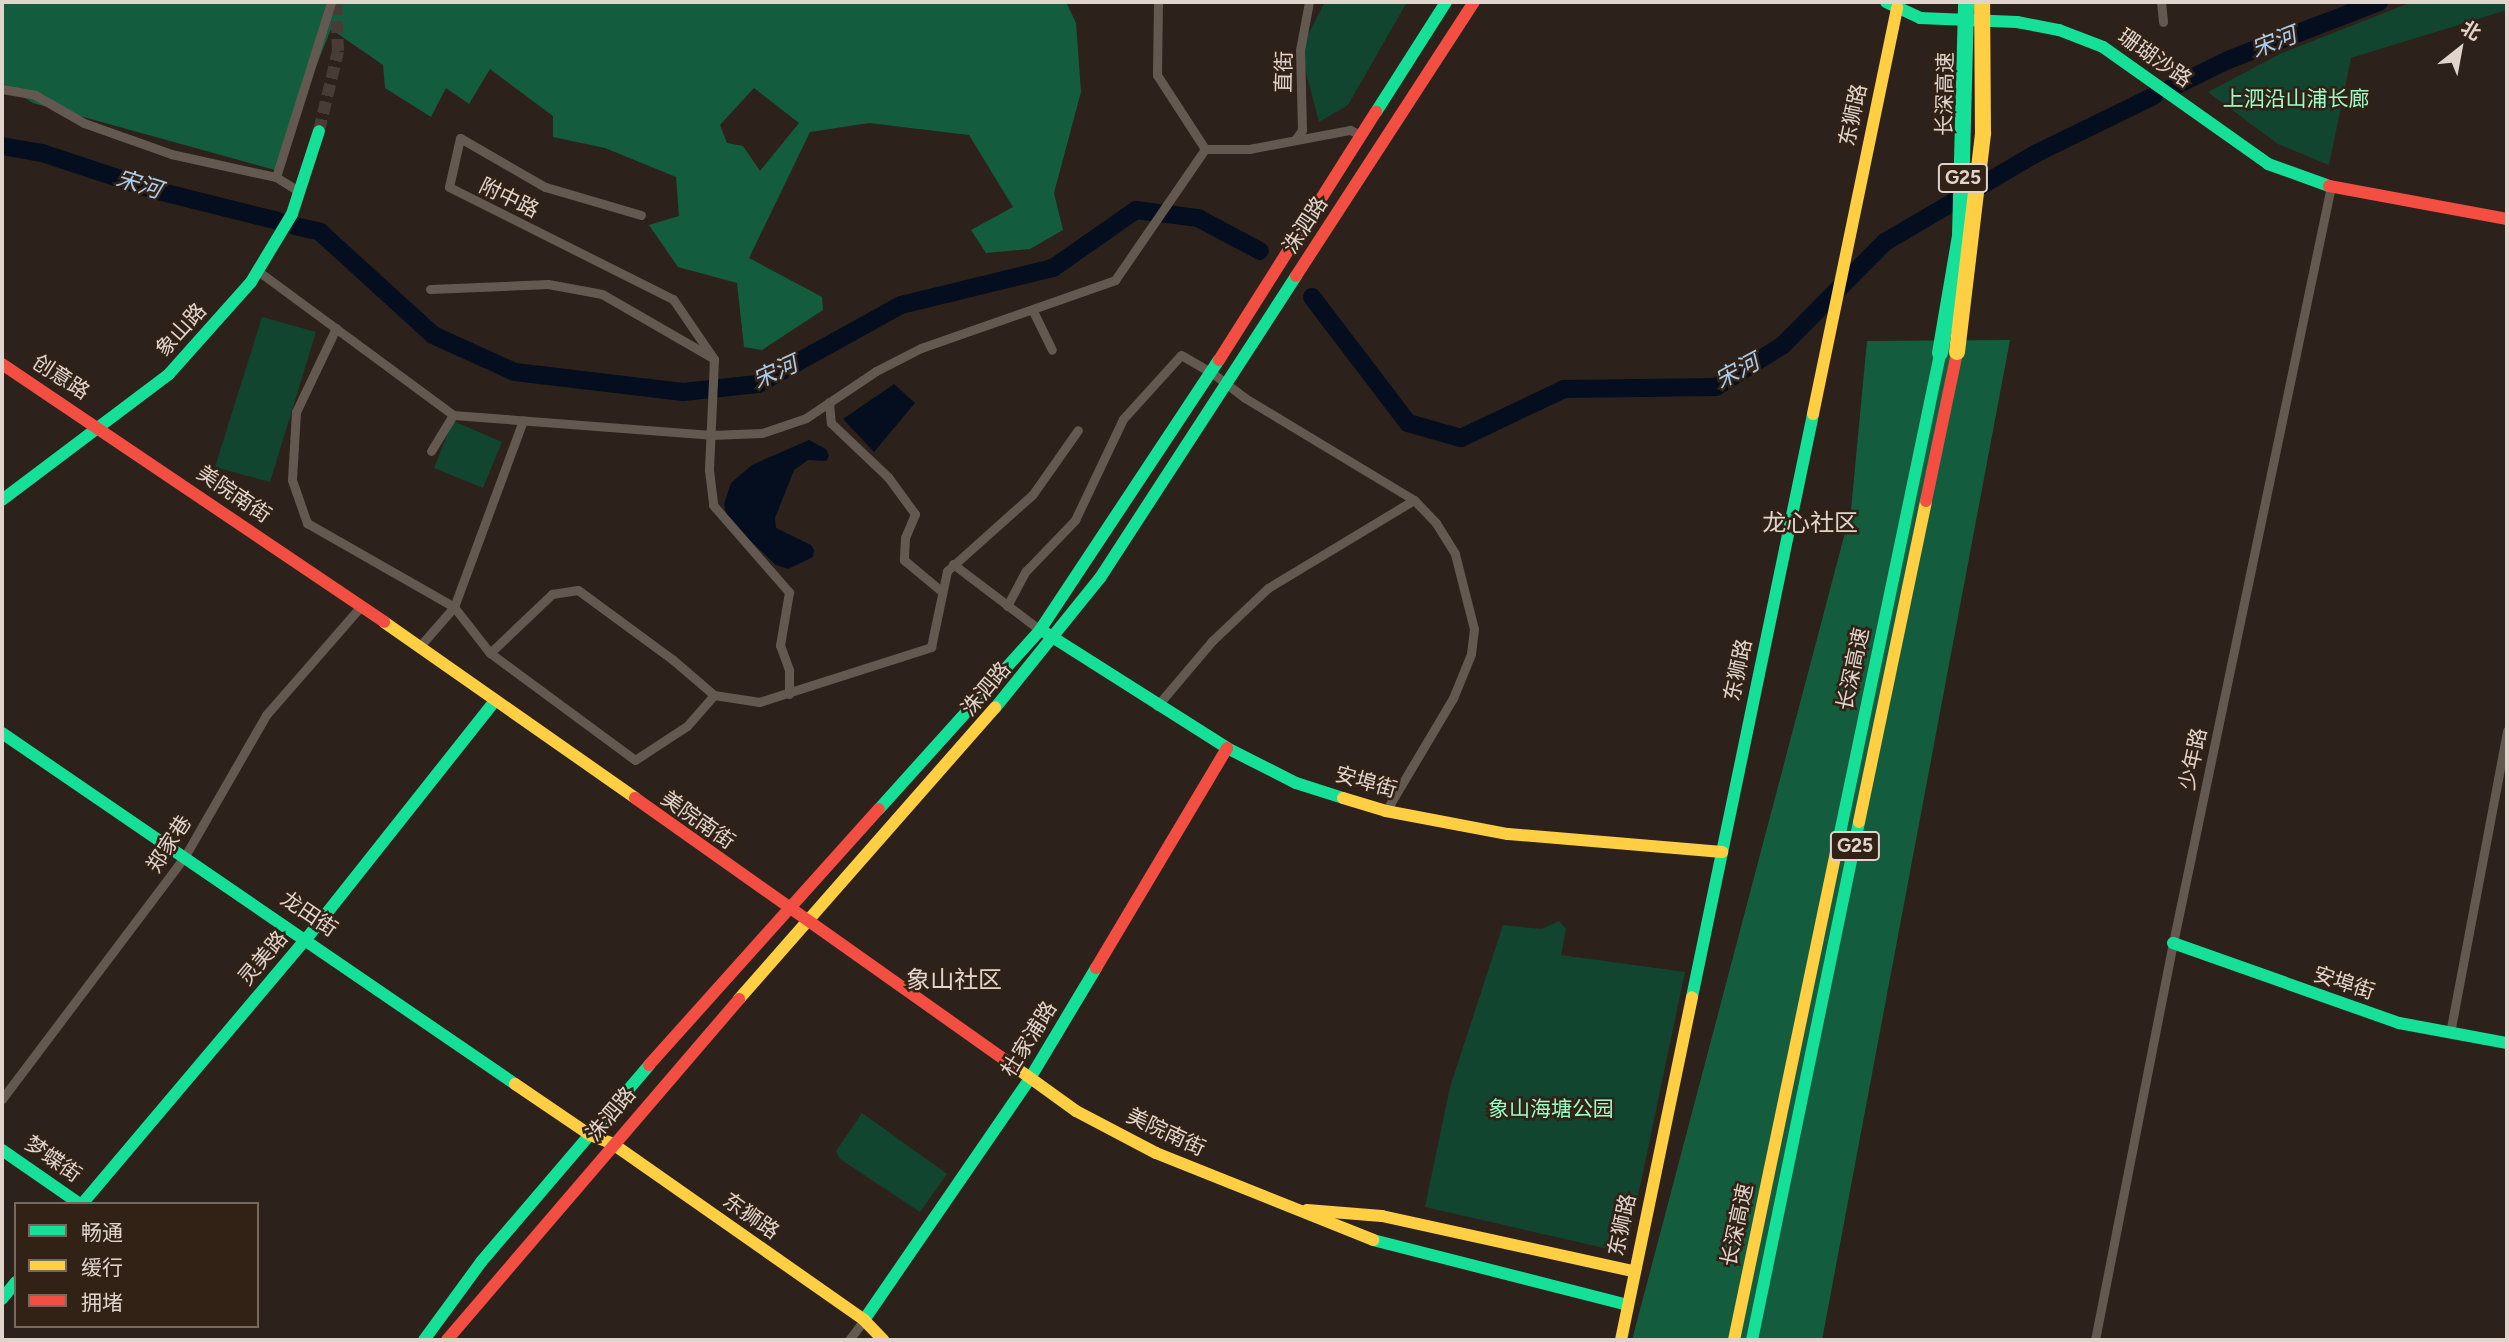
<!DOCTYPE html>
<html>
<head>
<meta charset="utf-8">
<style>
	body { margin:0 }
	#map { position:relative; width:2509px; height:1342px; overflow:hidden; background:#2c221b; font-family:Figtree,"Noto Sans SC",sans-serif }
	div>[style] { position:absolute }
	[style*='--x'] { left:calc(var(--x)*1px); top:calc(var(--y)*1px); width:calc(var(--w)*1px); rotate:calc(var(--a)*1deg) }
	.green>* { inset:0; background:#12452f }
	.forest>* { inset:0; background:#135d3e }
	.water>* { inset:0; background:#040e1e }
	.river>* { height:18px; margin:-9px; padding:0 9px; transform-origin:9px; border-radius:9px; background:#040e1e }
	.secondary-tunnel>* { height:12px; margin-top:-6px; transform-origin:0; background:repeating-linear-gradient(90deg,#473d36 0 12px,transparent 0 18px) }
	.street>* { height:9px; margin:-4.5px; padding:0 4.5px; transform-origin:4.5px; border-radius:4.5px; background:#645951 }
	.fast>* { height:12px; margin:-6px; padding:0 6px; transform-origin:6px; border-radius:6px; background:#16e098 }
	.slow>* { height:12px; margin:-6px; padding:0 6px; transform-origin:6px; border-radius:6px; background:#ffcf43 }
	.jam>* { height:12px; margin:-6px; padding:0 6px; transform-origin:6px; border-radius:6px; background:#f24e42 }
	.fast-bridge>* { height:16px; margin:-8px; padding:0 8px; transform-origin:8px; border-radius:8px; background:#16e098 }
	.slow-bridge>* { height:16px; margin:-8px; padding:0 8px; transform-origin:8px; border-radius:8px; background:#ffcf43 }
	span { translate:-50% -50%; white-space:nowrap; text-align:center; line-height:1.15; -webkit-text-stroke:5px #322115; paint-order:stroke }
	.shield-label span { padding:2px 5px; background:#322115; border:2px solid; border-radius:5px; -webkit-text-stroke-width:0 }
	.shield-label { font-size:19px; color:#e0d4cc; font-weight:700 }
	.street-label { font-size:21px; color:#e0d4cc }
	.park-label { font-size:21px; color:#98fdc9 }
	.water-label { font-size:23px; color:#aacdee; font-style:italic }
	.quarter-label { font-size:24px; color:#e0d4cc }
	.frame { position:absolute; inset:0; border:4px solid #e0d4cc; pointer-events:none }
	.legend { position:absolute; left:14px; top:1202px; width:245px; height:126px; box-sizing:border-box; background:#322115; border:2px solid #78695e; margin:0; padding:9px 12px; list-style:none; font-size:21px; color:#e0d4cc }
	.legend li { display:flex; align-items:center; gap:14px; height:35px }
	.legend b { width:35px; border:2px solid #78695e }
	.north { position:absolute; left:2425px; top:14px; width:70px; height:70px; -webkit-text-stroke:5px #322115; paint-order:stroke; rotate:31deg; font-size:19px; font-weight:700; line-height:28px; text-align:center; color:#e0d4cc }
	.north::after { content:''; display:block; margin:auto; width:24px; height:32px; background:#e0d4cc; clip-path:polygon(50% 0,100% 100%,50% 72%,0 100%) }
</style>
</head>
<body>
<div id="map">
	<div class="green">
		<div style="clip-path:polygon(1325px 2px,1407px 2px,1348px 105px,1319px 122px,1300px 50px)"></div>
		<div style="clip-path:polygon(2412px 2px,2507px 2px,2507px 10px,2351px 58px,2329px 165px,2278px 144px,2208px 92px,2282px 53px)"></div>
		<div style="clip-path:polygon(262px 317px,316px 332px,270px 482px,215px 467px)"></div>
		<div style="clip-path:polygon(453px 421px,502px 442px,483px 488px,434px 468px)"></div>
		<div style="clip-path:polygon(1559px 921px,1566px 929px,1561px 955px,1685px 972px,1626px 1253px,1425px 1207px,1450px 1087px,1503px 925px,1542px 929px)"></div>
		<div style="clip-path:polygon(862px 1113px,947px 1174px,920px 1212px,840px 1159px,836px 1151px)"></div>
	</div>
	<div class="forest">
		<div style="clip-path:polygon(evenodd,2px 2px,1066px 2px,1076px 23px,1081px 92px,1054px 193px,1063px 230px,1030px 249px,986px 253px,971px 230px,1013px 207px,969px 135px,869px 123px,810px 132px,749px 258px,822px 297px,823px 310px,762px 350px,744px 347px,737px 283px,678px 267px,649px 225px,679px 216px,676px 177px,605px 148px,553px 137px,553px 116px,490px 69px,469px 104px,446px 88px,431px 117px,385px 88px,383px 65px,331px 29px,275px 170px,33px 103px,2px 83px,2px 2px,754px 88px,799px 123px,760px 171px,743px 146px,727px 143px,720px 125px,754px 88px)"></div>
		<div style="clip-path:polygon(2010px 340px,1822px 1340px,1632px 1340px,1851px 510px,1867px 341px)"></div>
	</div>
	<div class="water">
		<div style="clip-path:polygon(894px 384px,915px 403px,874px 452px,843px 419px)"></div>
		<div style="clip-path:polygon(809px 440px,826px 449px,829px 456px,826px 461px,808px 460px,794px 470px,775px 518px,776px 528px,811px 545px,814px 550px,813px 557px,788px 569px,776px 565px,728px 520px,724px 504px,731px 483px,752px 465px)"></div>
	</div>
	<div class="river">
		<div style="--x:2171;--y:88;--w:64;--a:-26.2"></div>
		<div style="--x:2228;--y:60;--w:162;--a:-21"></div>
		<div style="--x:2;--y:146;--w:41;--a:9.9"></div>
		<div style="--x:42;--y:153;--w:118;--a:18.3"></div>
		<div style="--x:154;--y:190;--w:128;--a:14"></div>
		<div style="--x:295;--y:226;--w:26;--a:13"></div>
		<div style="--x:320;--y:232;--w:153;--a:42.3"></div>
		<div style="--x:433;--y:335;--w:90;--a:24.3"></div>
		<div style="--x:515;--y:372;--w:169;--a:6.8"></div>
		<div style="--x:683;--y:392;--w:75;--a:-6.1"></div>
		<div style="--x:758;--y:384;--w:163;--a:-28.9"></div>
		<div style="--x:901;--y:305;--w:156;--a:-13.7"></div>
		<div style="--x:1053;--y:268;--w:101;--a:-34.9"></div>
		<div style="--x:1136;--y:210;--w:63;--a:7.4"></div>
		<div style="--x:1198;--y:218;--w:70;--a:28"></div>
		<div style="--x:1312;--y:297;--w:158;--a:52.7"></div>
		<div style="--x:1408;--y:423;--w:55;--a:15.8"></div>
		<div style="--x:1461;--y:438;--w:114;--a:-25.4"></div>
		<div style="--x:1564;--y:389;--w:152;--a:-0.8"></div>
		<div style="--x:1716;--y:387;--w:79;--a:-32.1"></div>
		<div style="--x:1783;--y:345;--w:145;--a:-45.3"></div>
		<div style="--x:1885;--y:242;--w:176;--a:-30.4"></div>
		<div style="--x:2037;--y:153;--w:130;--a:-26"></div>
	</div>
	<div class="secondary-tunnel">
		<div style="--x:319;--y:131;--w:82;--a:-76.6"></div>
		<div style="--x:338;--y:51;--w:49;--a:-92.3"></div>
	</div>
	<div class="street">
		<div style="--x:1158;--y:2;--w:73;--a:90.8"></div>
		<div style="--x:1157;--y:75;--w:88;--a:57"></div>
		<div style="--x:1205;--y:149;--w:44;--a:0"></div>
		<div style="--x:1249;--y:149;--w:103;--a:-10.7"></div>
		<div style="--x:1350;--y:130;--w:12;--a:24"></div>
		<div style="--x:2161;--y:2;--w:20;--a:84"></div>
		<div style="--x:2;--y:89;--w:34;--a:10"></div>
		<div style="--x:35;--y:95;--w:56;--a:29.7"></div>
		<div style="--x:84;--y:123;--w:92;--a:19.6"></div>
		<div style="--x:171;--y:154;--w:107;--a:12.4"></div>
		<div style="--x:276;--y:177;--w:28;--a:32"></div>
		<div style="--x:1295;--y:140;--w:12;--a:-55"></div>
		<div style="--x:1302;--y:130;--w:80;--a:-91.4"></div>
		<div style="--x:1300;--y:50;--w:49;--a:-79.4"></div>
		<div style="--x:276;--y:177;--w:182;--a:-72.5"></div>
		<div style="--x:641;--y:215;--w:100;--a:-163.7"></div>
		<div style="--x:545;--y:187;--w:98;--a:-150"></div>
		<div style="--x:460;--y:138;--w:50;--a:102.7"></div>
		<div style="--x:449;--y:187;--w:250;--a:26.6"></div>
		<div style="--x:673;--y:299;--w:73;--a:55.7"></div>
		<div style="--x:258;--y:271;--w:242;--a:36.4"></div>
		<div style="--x:453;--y:415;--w:259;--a:4.4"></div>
		<div style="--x:711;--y:435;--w:51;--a:-2.2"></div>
		<div style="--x:762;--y:433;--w:46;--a:-18.8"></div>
		<div style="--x:806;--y:418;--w:84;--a:-33.9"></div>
		<div style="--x:876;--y:371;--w:51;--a:-27.1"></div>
		<div style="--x:921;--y:348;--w:206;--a:-19.3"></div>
		<div style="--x:1115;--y:280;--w:159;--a:-55.5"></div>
		<div style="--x:430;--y:289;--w:118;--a:-2.4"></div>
		<div style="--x:548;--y:284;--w:55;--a:10.5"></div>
		<div style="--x:602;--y:294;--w:126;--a:30"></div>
		<div style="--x:1033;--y:311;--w:43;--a:64"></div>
		<div style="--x:336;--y:328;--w:93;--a:115.5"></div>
		<div style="--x:296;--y:412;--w:68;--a:93.4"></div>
		<div style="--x:292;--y:480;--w:46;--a:70.8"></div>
		<div style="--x:307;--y:523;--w:169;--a:29.7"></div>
		<div style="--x:454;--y:607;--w:58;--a:52"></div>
		<div style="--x:490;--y:653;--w:180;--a:36.4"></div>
		<div style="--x:635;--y:760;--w:62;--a:-33.2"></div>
		<div style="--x:687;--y:726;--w:41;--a:-48.9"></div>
		<div style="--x:714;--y:695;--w:46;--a:8.8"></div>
		<div style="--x:759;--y:702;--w:181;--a:-17.7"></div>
		<div style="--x:931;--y:647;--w:78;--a:-78.1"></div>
		<div style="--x:947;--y:571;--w:115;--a:-41.8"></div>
		<div style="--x:1033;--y:494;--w:78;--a:-54.9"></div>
		<div style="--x:714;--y:359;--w:111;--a:92.6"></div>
		<div style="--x:709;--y:470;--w:35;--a:83"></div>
		<div style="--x:713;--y:505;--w:116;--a:48.9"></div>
		<div style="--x:789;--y:592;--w:54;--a:99.6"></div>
		<div style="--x:780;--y:645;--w:27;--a:70"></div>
		<div style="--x:789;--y:670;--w:24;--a:90"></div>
		<div style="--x:829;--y:402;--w:21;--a:85"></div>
		<div style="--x:831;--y:423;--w:79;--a:43.5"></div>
		<div style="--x:888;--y:477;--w:46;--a:53.9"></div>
		<div style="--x:915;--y:514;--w:26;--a:113"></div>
		<div style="--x:905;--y:538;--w:22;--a:93"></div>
		<div style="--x:904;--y:560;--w:47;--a:39.8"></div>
		<div style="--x:431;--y:451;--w:42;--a:-58.6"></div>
		<div style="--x:953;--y:564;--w:109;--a:37.2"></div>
		<div style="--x:1007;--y:606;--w:40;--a:-62"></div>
		<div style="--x:1026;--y:571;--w:71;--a:-46.1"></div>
		<div style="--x:1075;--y:520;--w:112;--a:-64.6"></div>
		<div style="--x:1123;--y:419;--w:86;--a:-47.8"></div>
		<div style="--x:1181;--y:355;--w:34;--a:30"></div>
		<div style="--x:1211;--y:372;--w:43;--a:37.4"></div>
		<div style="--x:1245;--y:398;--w:197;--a:31.1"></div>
		<div style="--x:1414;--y:500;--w:32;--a:46"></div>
		<div style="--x:1436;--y:523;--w:36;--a:58"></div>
		<div style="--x:1455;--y:554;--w:77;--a:75.8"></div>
		<div style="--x:1474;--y:629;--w:25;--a:97"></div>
		<div style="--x:1471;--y:654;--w:48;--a:112.2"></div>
		<div style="--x:1453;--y:698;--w:131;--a:120.7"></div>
		<div style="--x:420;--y:646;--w:52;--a:-48.9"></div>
		<div style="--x:454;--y:607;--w:199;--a:-69.7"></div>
		<div style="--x:490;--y:653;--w:86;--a:-43.6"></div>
		<div style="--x:552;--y:594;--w:26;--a:-9"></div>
		<div style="--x:578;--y:590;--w:117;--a:36.3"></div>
		<div style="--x:672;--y:659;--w:55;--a:40.6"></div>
		<div style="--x:1157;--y:706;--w:85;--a:-49.8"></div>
		<div style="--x:1212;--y:641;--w:77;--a:-43.4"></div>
		<div style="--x:1268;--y:588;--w:170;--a:-31.1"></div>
		<div style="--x:2450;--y:1033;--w:308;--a:-79.3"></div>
		<div style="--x:2;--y:1099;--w:304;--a:-53"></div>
		<div style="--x:185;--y:856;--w:163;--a:-60.1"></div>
		<div style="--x:266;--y:715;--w:145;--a:-48.9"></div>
		<div style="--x:849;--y:1340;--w:25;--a:-53"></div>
		<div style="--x:2095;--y:1340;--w:405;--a:-78.9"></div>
		<div style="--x:2173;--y:943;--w:773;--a:-78.21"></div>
	</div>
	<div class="fast">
		<div style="--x:1886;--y:2;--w:38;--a:25"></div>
		<div style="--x:1920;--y:18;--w:97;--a:2.4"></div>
		<div style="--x:2017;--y:22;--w:43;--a:10.8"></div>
		<div style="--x:2059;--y:30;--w:47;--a:21.1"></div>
		<div style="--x:2103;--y:47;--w:202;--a:35.3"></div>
		<div style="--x:2268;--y:164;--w:65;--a:19.8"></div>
		<div style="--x:1376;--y:112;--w:130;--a:-57.5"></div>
		<div style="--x:2;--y:500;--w:209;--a:-37"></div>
		<div style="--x:169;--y:374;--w:123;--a:-48.3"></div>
		<div style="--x:251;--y:282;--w:79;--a:-58.9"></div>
		<div style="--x:292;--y:214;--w:87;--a:-72"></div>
		<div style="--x:1046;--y:633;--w:214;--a:32.4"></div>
		<div style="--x:1227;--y:748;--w:77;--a:26.9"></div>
		<div style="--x:1296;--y:783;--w:49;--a:17.7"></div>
		<div style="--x:995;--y:708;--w:167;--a:-51.1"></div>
		<div style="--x:1100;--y:578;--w:360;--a:-57"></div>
		<div style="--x:2;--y:733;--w:622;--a:34.38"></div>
		<div style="--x:879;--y:809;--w:241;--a:-48"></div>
		<div style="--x:1040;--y:630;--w:324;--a:-56.5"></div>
		<div style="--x:1839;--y:838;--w:495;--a:-78.2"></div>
		<div style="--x:2173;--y:943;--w:240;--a:19.5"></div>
		<div style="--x:2399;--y:1023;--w:110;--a:10.5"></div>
		<div style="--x:1692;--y:997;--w:595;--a:-78.27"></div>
		<div style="--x:2;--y:1150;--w:95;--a:34.7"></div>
		<div style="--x:82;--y:1204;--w:348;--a:-49.8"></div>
		<div style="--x:307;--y:938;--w:303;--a:-51.6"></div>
		<div style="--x:1373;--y:1240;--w:263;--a:14.3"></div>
		<div style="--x:2;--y:1299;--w:22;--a:-51"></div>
		<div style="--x:864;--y:1320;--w:291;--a:-55.5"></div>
		<div style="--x:1029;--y:1080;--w:131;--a:-59.1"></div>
		<div style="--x:424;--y:1340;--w:97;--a:-53.8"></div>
		<div style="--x:481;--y:1262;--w:259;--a:-49.5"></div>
		<div style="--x:1752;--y:1340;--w:529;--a:-78.33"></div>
	</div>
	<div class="slow">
		<div style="--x:1813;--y:414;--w:415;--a:-78.3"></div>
		<div style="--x:384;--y:622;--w:307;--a:35"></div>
		<div style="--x:1343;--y:798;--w:45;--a:16.8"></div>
		<div style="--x:1386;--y:811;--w:124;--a:10.7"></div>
		<div style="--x:1508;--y:834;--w:215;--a:4.8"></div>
		<div style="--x:1859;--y:822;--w:328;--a:-78.2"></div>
		<div style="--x:739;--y:999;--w:388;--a:-48.7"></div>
		<div style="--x:1015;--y:1067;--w:75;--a:35.8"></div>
		<div style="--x:1076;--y:1111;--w:90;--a:27.7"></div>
		<div style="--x:1156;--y:1153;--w:234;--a:21.8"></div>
		<div style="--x:515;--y:1084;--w:91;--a:34.2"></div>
		<div style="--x:590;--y:1135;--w:25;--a:21"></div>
		<div style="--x:613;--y:1144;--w:307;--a:35"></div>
		<div style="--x:864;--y:1320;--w:28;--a:46"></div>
		<div style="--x:1307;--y:1210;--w:75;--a:4.6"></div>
		<div style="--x:1382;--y:1216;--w:257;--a:12.4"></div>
		<div style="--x:1621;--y:1340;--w:350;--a:-78.3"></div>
		<div style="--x:1734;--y:1340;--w:513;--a:-78.19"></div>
	</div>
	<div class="jam">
		<div style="--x:2329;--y:186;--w:181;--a:10.5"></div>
		<div style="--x:1296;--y:276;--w:327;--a:-57"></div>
		<div style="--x:1219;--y:360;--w:294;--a:-57.7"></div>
		<div style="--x:2;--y:364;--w:461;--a:34"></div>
		<div style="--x:1926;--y:501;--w:152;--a:-78.2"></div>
		<div style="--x:635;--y:798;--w:466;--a:35.3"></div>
		<div style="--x:1096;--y:968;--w:256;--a:-59.2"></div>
		<div style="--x:649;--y:1065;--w:344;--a:-48.1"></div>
		<div style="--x:447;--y:1340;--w:449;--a:-49.4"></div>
	</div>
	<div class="fast-bridge">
		<div style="--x:1940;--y:353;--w:119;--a:-80.3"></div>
		<div style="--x:1960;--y:236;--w:234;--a:-88.5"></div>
	</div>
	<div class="slow-bridge">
		<div style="--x:1957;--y:352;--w:221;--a:-83.2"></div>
		<div style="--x:1983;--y:133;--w:131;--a:-90.4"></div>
	</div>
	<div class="shield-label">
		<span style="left:1963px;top:178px">G25</span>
		<span style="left:1855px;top:846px">G25</span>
	</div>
	<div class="street-label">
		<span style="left:2155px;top:58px;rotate:35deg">珊瑚沙路</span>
		<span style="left:1284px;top:72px;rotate:-89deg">直街</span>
		<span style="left:1945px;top:94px;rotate:-89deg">长深高速</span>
		<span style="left:1853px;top:115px;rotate:-78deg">东狮路</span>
		<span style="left:509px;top:198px;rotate:26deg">附中路</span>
		<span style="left:1305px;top:225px;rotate:-57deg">洙泗路</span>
		<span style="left:181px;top:330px;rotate:-48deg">象山路</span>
		<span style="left:61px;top:377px;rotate:33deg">创意路</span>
		<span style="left:234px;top:494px;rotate:34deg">美院南街</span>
		<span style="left:1853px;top:669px;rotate:-78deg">长深高速</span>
		<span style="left:1738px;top:670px;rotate:-78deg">东狮路</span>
		<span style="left:986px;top:689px;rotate:-50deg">洙泗路</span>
		<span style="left:2193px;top:759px;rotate:-78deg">少年路</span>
		<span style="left:1366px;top:782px;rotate:16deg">安埠街</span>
		<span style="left:698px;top:820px;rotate:35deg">美院南街</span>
		<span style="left:169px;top:844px;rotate:-57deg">郑家巷</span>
		<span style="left:309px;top:914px;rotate:34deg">龙田街</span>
		<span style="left:263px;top:958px;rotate:-50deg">灵美路</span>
		<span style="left:2344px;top:983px;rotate:18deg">安埠街</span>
		<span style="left:1029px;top:1039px;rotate:-58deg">杜家浦路</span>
		<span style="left:611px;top:1114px;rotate:-50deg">洙泗路</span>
		<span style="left:1166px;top:1132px;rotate:25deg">美院南街</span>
		<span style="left:53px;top:1159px;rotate:35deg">梦蝶街</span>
		<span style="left:751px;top:1216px;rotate:35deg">东狮路</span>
		<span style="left:1622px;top:1225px;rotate:-78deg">东狮路</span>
		<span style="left:1737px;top:1225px;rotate:-78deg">长深高速</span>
	</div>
	<div class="park-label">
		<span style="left:2296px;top:99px">上泗沿山浦长廊</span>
		<span style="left:1551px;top:1109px">象山海塘公园</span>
	</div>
	<div class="water-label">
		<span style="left:2274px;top:42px;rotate:-21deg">宋河</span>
		<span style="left:139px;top:184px;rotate:17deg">宋河</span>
		<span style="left:1737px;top:371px;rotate:-28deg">宋河</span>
		<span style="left:775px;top:372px;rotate:-24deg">宋河</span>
	</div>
	<div class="quarter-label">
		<span style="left:1810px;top:523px">龙心社区</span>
		<span style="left:954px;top:980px">象山社区</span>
	</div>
	<div class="frame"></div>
	<ul class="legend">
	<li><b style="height:9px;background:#16e098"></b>畅通</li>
	<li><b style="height:9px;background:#ffcf43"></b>缓行</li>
	<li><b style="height:9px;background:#f24e42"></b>拥堵</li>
	</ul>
	<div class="north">北</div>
</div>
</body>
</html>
